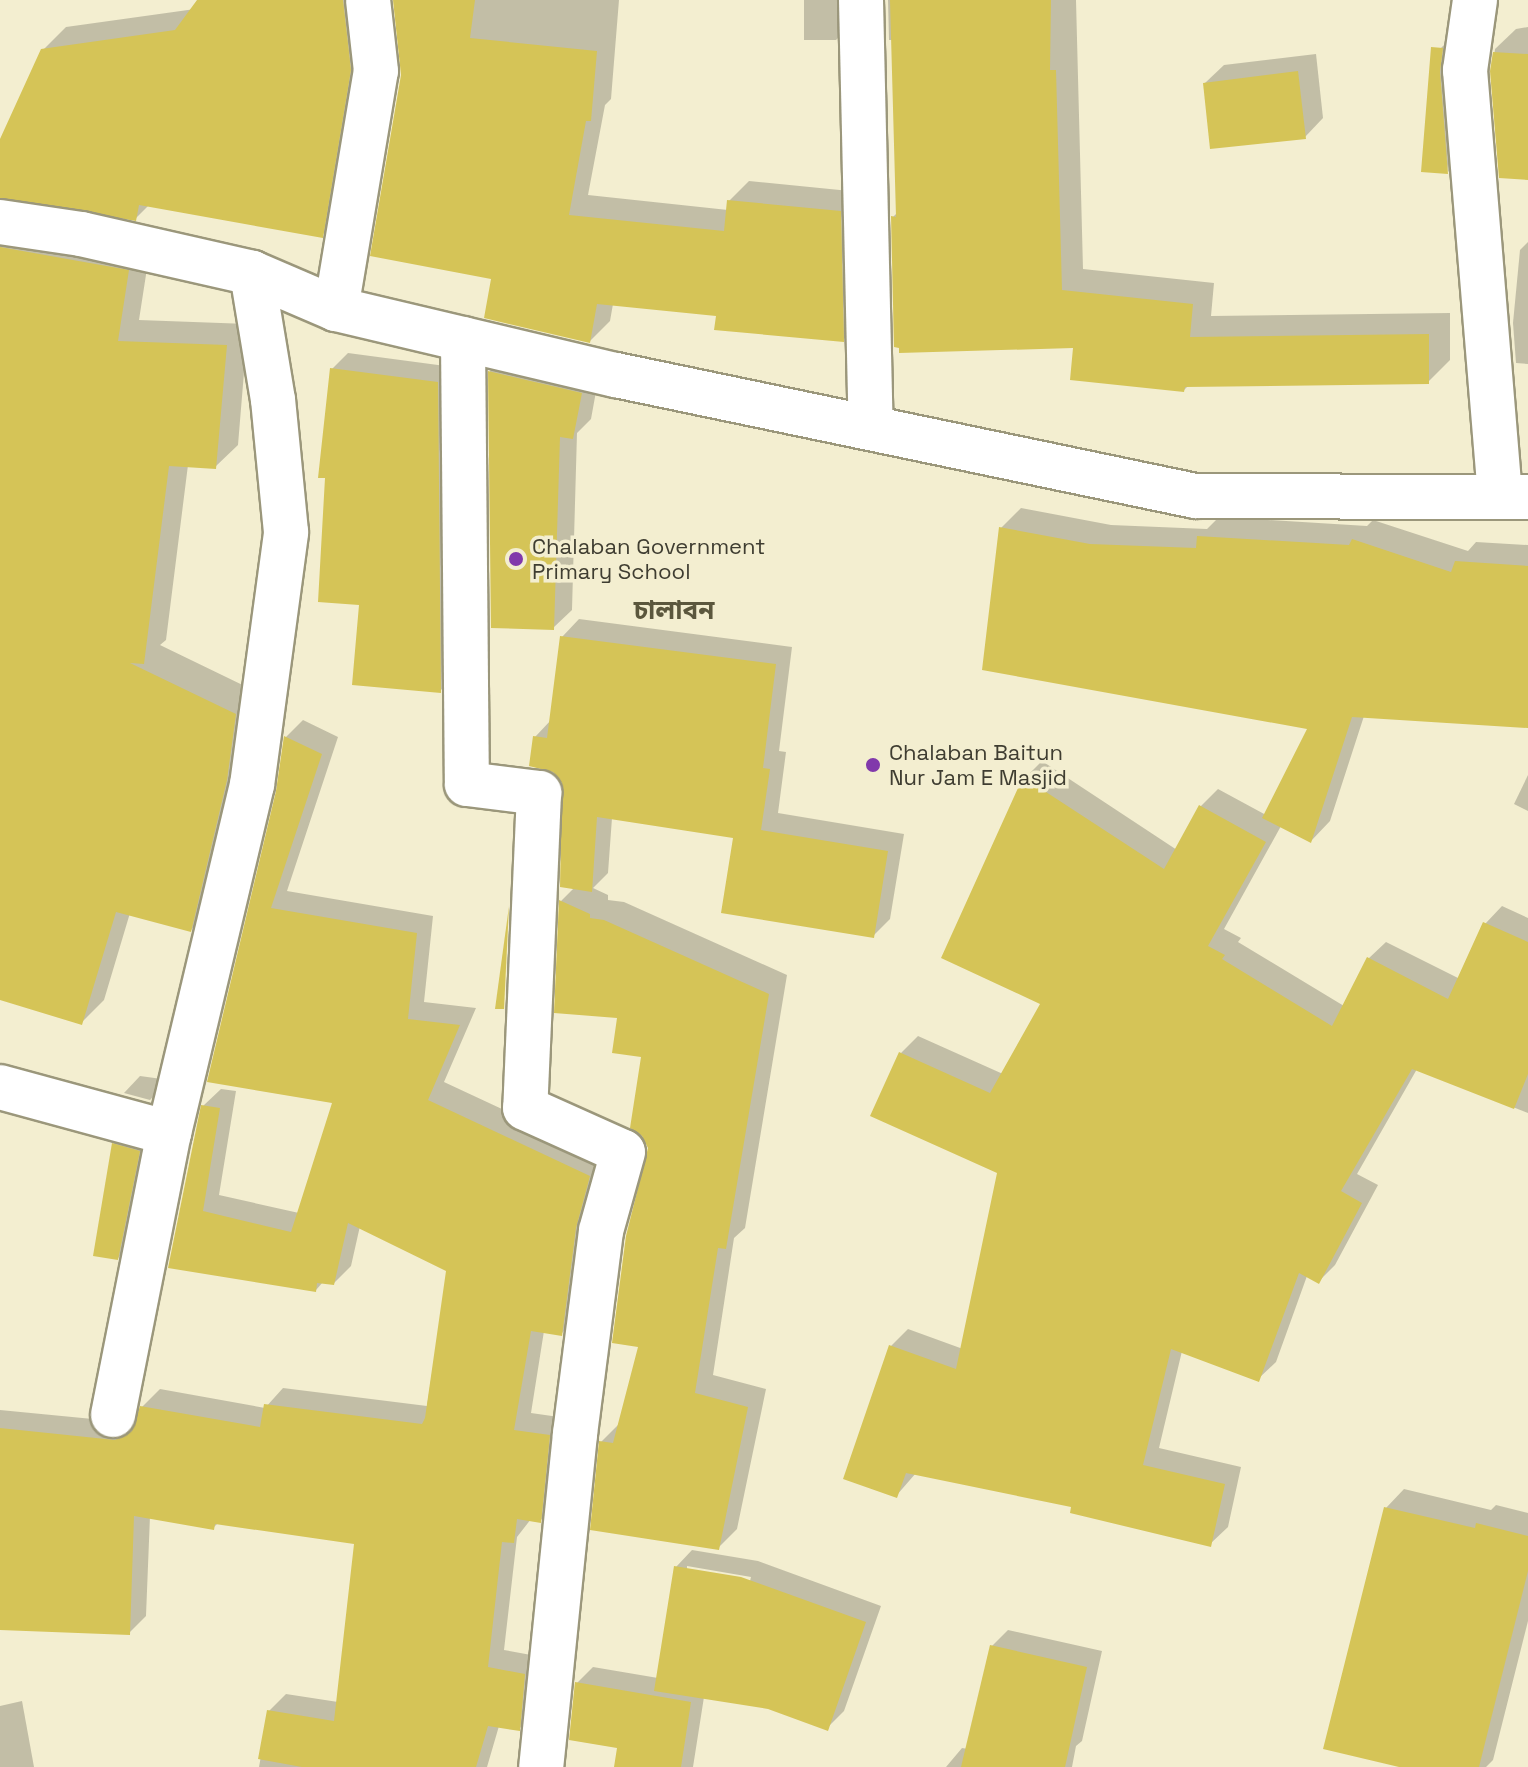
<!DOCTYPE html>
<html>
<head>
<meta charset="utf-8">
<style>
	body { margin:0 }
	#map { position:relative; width:1528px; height:1767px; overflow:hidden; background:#f3eed0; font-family:"Space Grotesk","Noto Sans Bengali",sans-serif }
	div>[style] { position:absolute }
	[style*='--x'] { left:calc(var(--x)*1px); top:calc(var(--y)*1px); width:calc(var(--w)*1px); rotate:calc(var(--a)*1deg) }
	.shadow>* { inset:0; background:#0003 }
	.building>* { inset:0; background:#d5c457 }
	.roads { filter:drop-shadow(2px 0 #9b977b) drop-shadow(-2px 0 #9b977b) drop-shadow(0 2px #9b977b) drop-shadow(0 -2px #9b977b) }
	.street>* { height:44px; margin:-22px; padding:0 22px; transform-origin:22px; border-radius:22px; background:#fff }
	.dots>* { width:22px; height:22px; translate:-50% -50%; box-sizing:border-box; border:4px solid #f3eed0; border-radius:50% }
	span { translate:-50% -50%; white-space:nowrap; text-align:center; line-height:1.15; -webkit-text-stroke:7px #f3eed0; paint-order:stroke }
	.poi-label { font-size:22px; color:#3f3d31 }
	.left { translate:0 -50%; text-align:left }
	.quarter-label { font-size:26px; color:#5b573d; font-weight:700 }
</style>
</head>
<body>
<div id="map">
	<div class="shadow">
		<div style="clip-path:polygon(260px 0,367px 0,344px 213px,322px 235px,149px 205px,135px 219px,0 196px,0 144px,43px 50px,66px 27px)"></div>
		<div style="clip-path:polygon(395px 0,619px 0,611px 99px,605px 105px,588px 195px,728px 210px,729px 201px,749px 181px,860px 192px,863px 320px,843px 340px,718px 314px,613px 304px,610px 321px,590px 341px,493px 278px,403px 75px)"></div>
		<div style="clip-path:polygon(804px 0,858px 0,858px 18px,836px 40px,804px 40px)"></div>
		<div style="clip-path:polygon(888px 0,1076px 0,1083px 269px,1214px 283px,1211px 316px,1450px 313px,1450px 360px,1428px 382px,1189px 385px,1184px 390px,1076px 346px,893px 217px,897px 213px,893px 40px,889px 40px)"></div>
		<div style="clip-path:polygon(1528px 27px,1528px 178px,1492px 71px,1495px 49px,1516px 29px)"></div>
		<div style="clip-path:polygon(1451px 38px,1466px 154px,1448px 172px,1433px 56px)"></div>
		<div style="clip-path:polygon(1316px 54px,1323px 118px,1305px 137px,1205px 83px,1224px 65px)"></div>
		<div style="clip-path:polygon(0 211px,150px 249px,139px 320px,248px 324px,238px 445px,215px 467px,188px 465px,166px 640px,160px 645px,257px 692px,213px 908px,191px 930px,130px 913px,104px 1000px,82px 1022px,0 990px)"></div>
		<div style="clip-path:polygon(1528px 242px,1528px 364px,1516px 363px,1513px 323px,1520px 250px)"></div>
		<div style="clip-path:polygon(348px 353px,453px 367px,456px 675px,440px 691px,361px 603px,328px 476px,332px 369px)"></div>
		<div style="clip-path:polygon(508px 353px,599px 375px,591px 419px,577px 433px,572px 610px,553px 628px,493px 626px,490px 371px)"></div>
		<div style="clip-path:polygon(1021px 508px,1111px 525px,1207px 529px,1219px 517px,1367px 526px,1373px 520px,1468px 551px,1476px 542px,1528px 545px,1528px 726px,1364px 716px,1330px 821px,1311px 841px,1281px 826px,1224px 929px,1241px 938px,1238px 942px,1344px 1006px,1368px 959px,1386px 942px,1460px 979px,1485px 924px,1502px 906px,1528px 918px,1528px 1113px,1417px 1069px,1357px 1174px,1378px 1185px,1335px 1265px,1318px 1282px,1307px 1276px,1276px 1362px,1258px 1379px,1182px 1351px,1159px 1448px,1241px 1467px,1228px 1527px,1210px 1544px,1073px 1506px,916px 1473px,896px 1496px,891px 1346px,908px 1329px,963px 1349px,1000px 1172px,901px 1053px,918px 1036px,1003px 1074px,1043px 1003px,944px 957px,1025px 778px,1042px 761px,1177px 850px,1201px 806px,1218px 789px,1266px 815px,1310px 728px,1001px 528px)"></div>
		<div style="clip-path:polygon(579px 619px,792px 647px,779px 751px,786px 752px,778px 813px,904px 834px,890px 919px,873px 936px,736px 836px,612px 818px,608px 873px,593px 888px,608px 895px,608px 900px,624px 902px,787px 975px,745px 1228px,734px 1238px,713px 1375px,766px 1389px,737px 1529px,718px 1548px,601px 1442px,620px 1423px,641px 1345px,650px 1148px,643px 1055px,561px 901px,575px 887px,564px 782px,535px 737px,551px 720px,562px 637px)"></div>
		<div style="clip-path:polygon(303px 720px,338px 737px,287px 891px,433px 916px,424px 1002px,476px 1008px,444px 1082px,607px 1158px,579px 1316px,562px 1333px,544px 1331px,531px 1413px,566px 1418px,557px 1503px,540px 1521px,531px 1519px,517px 1537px,504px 1650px,542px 1657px,536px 1712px,519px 1729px,499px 1726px,487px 1767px,259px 1767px,269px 1711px,286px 1694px,338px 1702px,356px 1542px,219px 1522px,213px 1528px,150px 1516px,146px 1616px,129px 1633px,0 1628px,0 1410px,134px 1423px,142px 1407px,160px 1389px,265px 1408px,283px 1388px,427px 1406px,448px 1270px,360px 1226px,351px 1266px,334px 1283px,323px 1282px,316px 1290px,170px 1266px,203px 1106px,221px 1089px,236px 1091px,219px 1195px,299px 1213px,335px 1101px,209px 1081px,278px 791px,286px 737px)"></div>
		<div style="clip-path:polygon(1528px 775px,1528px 811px,1514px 804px)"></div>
		<div style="clip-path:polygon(140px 1076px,169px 1080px,150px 1100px,124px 1093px)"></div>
		<div style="clip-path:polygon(132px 1126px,157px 1133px,136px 1240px,118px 1258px,113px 1144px)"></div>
		<div style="clip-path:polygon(1404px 1489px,1491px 1510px,1496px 1505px,1528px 1513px,1528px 1621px,1493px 1760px,1486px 1767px,1432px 1767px,1386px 1508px)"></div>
		<div style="clip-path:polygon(evenodd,692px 1550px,758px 1561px,881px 1606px,844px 1711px,827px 1728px,769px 1707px,704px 1697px,693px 1767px,616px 1767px,619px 1746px,577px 1683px,593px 1667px,658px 1678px,676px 1567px,692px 1550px,687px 1566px,751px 1577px,750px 1581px,687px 1570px,687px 1566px)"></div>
		<div style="clip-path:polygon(1008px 1630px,1102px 1651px,1082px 1741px,1076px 1746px,1072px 1767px,946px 1767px,962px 1748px,968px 1749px,992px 1646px)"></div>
		<div style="clip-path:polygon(22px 1701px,34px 1767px,0 1767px,0 1706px)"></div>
	</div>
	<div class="building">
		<div style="clip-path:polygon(197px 0,343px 0,351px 70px,323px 238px,139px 205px,136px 221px,0 198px,0 139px,41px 49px,175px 30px)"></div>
		<div style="clip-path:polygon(393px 0,475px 0,470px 38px,597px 51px,591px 121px,586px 121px,569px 215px,724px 231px,727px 200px,841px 211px,844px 342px,714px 330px,716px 316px,597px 304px,590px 343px,484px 318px,491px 279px,370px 256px,401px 75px)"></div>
		<div style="clip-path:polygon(890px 0,1051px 0,1050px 70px,1056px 70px,1062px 290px,1193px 304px,1190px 337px,1429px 334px,1429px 384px,1185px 387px,1184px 392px,1070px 380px,1073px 348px,899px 353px,899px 348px,894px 347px,891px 216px,896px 217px)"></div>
		<div style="clip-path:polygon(1431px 47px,1443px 48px,1440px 72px,1448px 174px,1421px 172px)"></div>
		<div style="clip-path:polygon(1493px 52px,1528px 54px,1528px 180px,1499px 178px,1490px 71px)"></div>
		<div style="clip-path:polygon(1298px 71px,1306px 139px,1210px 149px,1203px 83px)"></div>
		<div style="clip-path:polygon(0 247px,129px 270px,118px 341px,227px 345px,216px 469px,169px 466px,144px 664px,130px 663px,236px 714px,227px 780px,191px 932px,116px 912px,82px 1025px,0 1000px)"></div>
		<div style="clip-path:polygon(330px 368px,438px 382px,441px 693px,352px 685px,359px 605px,318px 602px,325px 478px,318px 478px)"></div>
		<div style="clip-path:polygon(488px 371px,582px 393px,573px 439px,560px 437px,554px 630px,491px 628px)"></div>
		<div style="clip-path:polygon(999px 527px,1090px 544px,1196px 548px,1197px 536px,1349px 545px,1352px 539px,1451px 572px,1455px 561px,1528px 566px,1528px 728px,1352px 717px,1311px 843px,1262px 818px,1307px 729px,982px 670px)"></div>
		<div style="clip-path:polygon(560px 636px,776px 664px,763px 768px,770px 769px,761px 830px,888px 851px,874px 938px,721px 913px,733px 838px,597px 817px,592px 892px,560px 887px,562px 783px,553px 772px,529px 766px,533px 736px,547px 738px)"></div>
		<div style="clip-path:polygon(284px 736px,322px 754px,271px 908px,417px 933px,408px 1019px,460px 1025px,428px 1100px,590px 1176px,576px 1228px,562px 1336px,531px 1331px,514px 1430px,550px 1435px,541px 1523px,517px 1519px,514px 1543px,502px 1542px,488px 1667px,525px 1674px,520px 1731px,488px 1726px,476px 1767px,302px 1767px,258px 1759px,267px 1710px,334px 1721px,354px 1544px,215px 1524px,214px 1530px,134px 1516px,130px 1635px,0 1630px,0 1428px,115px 1440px,132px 1431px,140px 1406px,260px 1427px,264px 1404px,422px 1424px,425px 1418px,446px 1271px,348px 1223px,334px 1285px,317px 1283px,316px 1292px,168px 1268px,201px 1105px,220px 1108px,203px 1211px,291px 1232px,332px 1103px,207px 1082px,276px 791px)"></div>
		<div style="clip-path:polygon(1023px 777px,1164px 869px,1199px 805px,1266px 842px,1208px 946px,1225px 955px,1222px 959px,1332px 1026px,1367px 957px,1448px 999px,1483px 922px,1528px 942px,1528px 1074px,1514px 1109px,1412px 1069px,1341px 1191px,1362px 1203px,1319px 1284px,1299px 1273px,1259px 1382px,1171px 1349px,1143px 1465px,1225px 1484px,1211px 1547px,1070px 1513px,1071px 1507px,906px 1473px,897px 1498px,843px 1479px,889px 1345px,956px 1369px,997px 1173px,870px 1116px,899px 1052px,990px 1093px,1040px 1004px,941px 958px)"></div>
		<div style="clip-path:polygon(559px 900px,590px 914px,590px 918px,604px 920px,769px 994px,726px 1249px,718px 1248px,695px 1393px,748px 1407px,719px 1550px,590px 1530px,599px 1441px,613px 1443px,638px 1347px,612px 1343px,626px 1236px,648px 1148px,642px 1136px,630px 1128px,641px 1057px,612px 1053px,617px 1018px,554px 1013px)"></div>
		<div style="clip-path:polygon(509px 906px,504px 1009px,495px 1009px)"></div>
		<div style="clip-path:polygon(112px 1143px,140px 1151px,118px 1260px,93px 1256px)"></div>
		<div style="clip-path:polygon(1384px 1507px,1475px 1528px,1476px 1523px,1528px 1536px,1528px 1571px,1479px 1767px,1399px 1767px,1323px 1749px)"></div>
		<div style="clip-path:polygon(674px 1566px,741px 1577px,866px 1622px,828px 1731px,768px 1709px,654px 1691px)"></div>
		<div style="clip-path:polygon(990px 1645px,1087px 1667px,1065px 1767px,961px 1767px)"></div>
		<div style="clip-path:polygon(575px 1682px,691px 1702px,681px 1767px,614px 1767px,617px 1748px,569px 1740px)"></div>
	</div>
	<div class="roads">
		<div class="street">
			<div style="--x:861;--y:0;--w:427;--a:88.7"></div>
			<div style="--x:1475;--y:0;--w:71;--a:98.1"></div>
			<div style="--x:1465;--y:70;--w:428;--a:85.3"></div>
			<div style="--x:0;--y:222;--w:82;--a:8.4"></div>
			<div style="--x:81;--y:234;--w:175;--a:12.8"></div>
			<div style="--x:252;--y:273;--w:91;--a:23.2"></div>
			<div style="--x:336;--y:309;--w:288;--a:13.3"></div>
			<div style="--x:616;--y:375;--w:592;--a:11.8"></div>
			<div style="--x:1195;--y:496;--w:333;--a:0.2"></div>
			<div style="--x:336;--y:309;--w:241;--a:-80.5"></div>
			<div style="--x:376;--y:71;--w:71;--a:-96.4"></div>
			<div style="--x:463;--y:339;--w:445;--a:89.5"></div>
			<div style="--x:467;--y:784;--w:73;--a:7.1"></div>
			<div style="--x:539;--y:793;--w:315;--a:92.5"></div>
			<div style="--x:525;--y:1108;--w:107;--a:24.2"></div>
			<div style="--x:623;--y:1152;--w:82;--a:105.6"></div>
			<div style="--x:601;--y:1231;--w:205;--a:97.3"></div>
			<div style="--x:575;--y:1434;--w:335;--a:95.8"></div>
			<div style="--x:0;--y:1087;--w:175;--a:15.2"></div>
			<div style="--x:113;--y:1415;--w:288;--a:-78.8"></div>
			<div style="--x:169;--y:1133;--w:358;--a:-76.6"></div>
			<div style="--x:252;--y:785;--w:255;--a:-82.3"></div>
			<div style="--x:286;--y:532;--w:133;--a:-95.6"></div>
			<div style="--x:273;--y:400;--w:129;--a:-99.4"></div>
		</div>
	</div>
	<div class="dots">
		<div style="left:516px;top:559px;background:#8139ab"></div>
		<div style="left:873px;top:765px;background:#8139ab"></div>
	</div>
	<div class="poi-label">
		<span class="left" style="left:532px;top:559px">Chalaban Government<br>Primary School</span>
		<span class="left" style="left:889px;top:765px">Chalaban Baitun<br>Nur Jam E Masjid</span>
	</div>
	<div class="quarter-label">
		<span style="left:674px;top:611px">চালাবন</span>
	</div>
</div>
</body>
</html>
